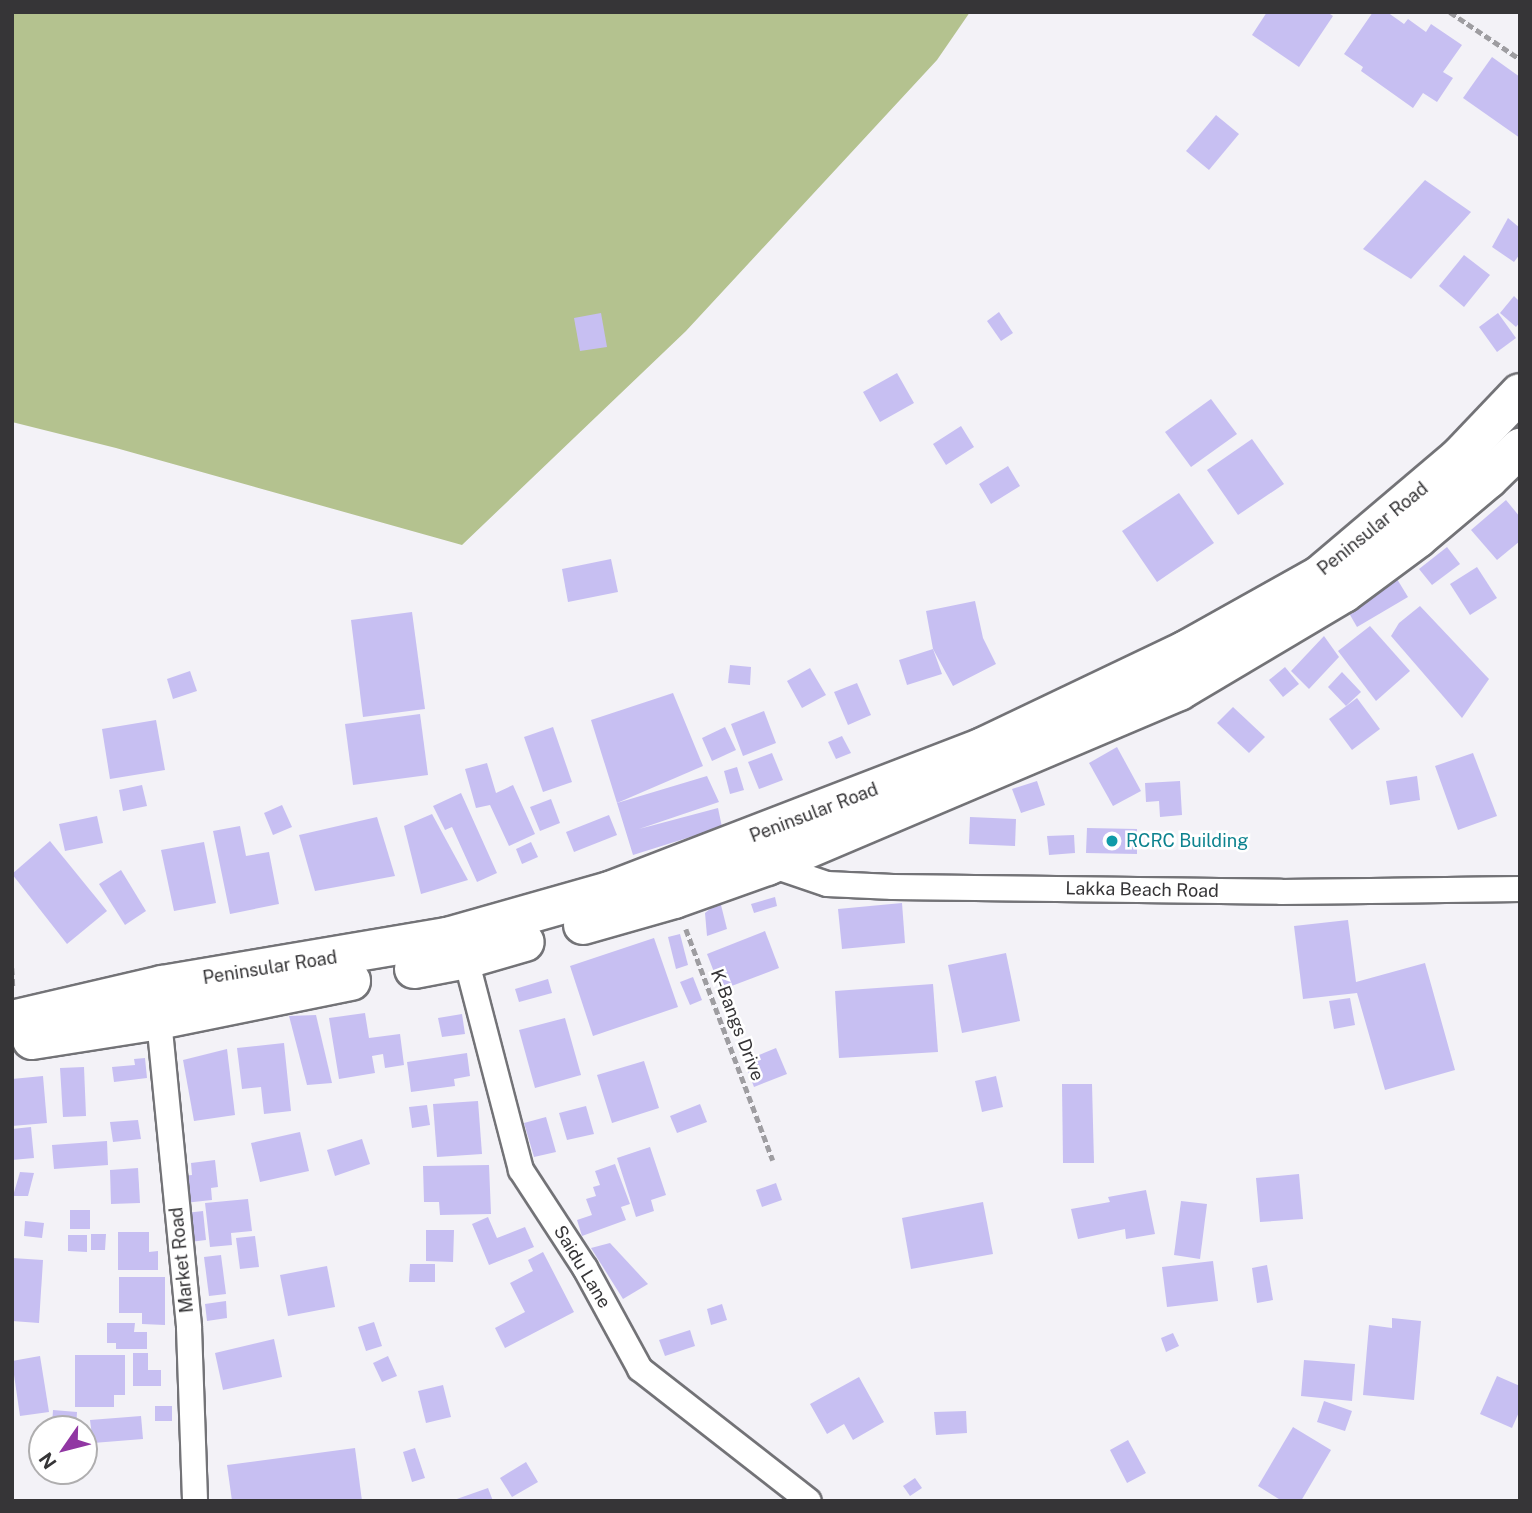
<!DOCTYPE html>
<html>
<head>
<meta charset="utf-8">
<style>
	body { margin:0 }
	#map { position:relative; width:1532px; height:1513px; overflow:hidden; background:#f3f2f7; font-family:"Public Sans",sans-serif }
	div>[style] { position:absolute }
	[style*='--x'] { left:calc(var(--x)*1px); top:calc(var(--y)*1px); width:calc(var(--w)*1px); rotate:calc(var(--a)*1deg) }
	.forest>* { inset:0; background:#b4c28f }
	.building>* { inset:0; background:#c7bff2 }
	.path>* { height:4.5px; margin-top:-2.25px; transform-origin:0; background:repeating-linear-gradient(90deg,#9e9da1 0 7px,transparent 0 10.5px) }
	.roads { filter:drop-shadow(2px 0 #737377) drop-shadow(-2px 0 #737377) drop-shadow(0 2px #737377) drop-shadow(0 -2px #737377) }
	.minor>* { height:24px; margin:-12px; padding:0 12px; transform-origin:12px; border-radius:12px; background:#fff }
	.primary>* { height:38px; margin:-19px; padding:0 19px; transform-origin:19px; border-radius:19px; background:#fff }
	.dots>* { width:19px; height:19px; translate:-50% -50%; box-sizing:border-box; border:4px solid #fff; border-radius:50% }
	span { translate:-50% -50%; white-space:nowrap; text-align:center; line-height:1.15; -webkit-text-stroke:5px #fff; paint-order:stroke }
	.street-label { font-size:18px; color:#363537 }
	.culture-label { font-size:18px; color:#0d838f }
	.left { translate:0 -50%; text-align:left }
	.frame { position:absolute; inset:0; border:14px solid #363537; pointer-events:none }
	.north { position:absolute; left:28px; top:1415px; width:70px; height:70px; box-sizing:border-box; background:#fff; border:2px solid #afaeaf; border-radius:50%; rotate:235deg; font-size:19px; font-weight:700; line-height:28px; text-align:center; color:#363537 }
	.north::after { content:''; display:block; margin:auto; width:24px; height:32px; background:#9137a3; clip-path:polygon(50% 0,100% 100%,50% 72%,0 100%) }
</style>
</head>
<body>
<div id="map">
	<div class="forest">
		<div style="clip-path:polygon(12px 12px,970px 12px,937px 60px,686px 331px,462px 545px,116px 448px,12px 422px)"></div>
	</div>
	<div class="building">
		<div style="clip-path:polygon(1267px 12px,1327px 12px,1333px 16px,1299px 67px,1252px 35px)"></div>
		<div style="clip-path:polygon(1373px 12px,1387px 12px,1404px 24px,1408px 19px,1426px 32px,1431px 24px,1462px 45px,1443px 72px,1453px 78px,1437px 102px,1423px 93px,1413px 108px,1361px 71px,1363px 67px,1344px 54px)"></div>
		<div style="clip-path:polygon(1492px 57px,1520px 77px,1520px 138px,1463px 98px)"></div>
		<div style="clip-path:polygon(1216px 115px,1239px 134px,1209px 170px,1186px 151px)"></div>
		<div style="clip-path:polygon(1425px 180px,1471px 212px,1411px 279px,1363px 249px)"></div>
		<div style="clip-path:polygon(1508px 218px,1520px 228px,1520px 254px,1514px 262px,1492px 247px)"></div>
		<div style="clip-path:polygon(1464px 255px,1490px 275px,1464px 307px,1439px 286px)"></div>
		<div style="clip-path:polygon(1514px 296px,1520px 302px,1520px 322px,1516px 327px,1500px 313px)"></div>
		<div style="clip-path:polygon(999px 312px,1013px 333px,1001px 341px,987px 321px)"></div>
		<div style="clip-path:polygon(601px 313px,607px 347px,580px 351px,574px 318px)"></div>
		<div style="clip-path:polygon(1498px 313px,1516px 338px,1497px 352px,1479px 327px)"></div>
		<div style="clip-path:polygon(897px 373px,914px 403px,880px 422px,863px 392px)"></div>
		<div style="clip-path:polygon(1211px 399px,1237px 434px,1191px 467px,1165px 432px)"></div>
		<div style="clip-path:polygon(961px 426px,974px 447px,946px 465px,933px 444px)"></div>
		<div style="clip-path:polygon(1252px 439px,1284px 484px,1238px 515px,1207px 470px)"></div>
		<div style="clip-path:polygon(1008px 466px,1020px 486px,991px 504px,979px 484px)"></div>
		<div style="clip-path:polygon(1179px 493px,1214px 543px,1157px 582px,1122px 531px)"></div>
		<div style="clip-path:polygon(1506px 500px,1520px 517px,1520px 541px,1497px 560px,1471px 530px)"></div>
		<div style="clip-path:polygon(1447px 547px,1460px 564px,1432px 585px,1419px 569px)"></div>
		<div style="clip-path:polygon(611px 559px,618px 592px,568px 602px,562px 569px)"></div>
		<div style="clip-path:polygon(1477px 567px,1497px 598px,1470px 615px,1450px 584px)"></div>
		<div style="clip-path:polygon(1397px 579px,1408px 597px,1357px 627px,1346px 608px)"></div>
		<div style="clip-path:polygon(975px 601px,983px 638px,996px 664px,953px 686px,933px 649px,926px 611px)"></div>
		<div style="clip-path:polygon(1420px 606px,1489px 679px,1462px 718px,1391px 636px,1399px 623px)"></div>
		<div style="clip-path:polygon(412px 612px,425px 709px,363px 717px,351px 620px)"></div>
		<div style="clip-path:polygon(1370px 626px,1410px 671px,1376px 701px,1338px 651px)"></div>
		<div style="clip-path:polygon(1324px 636px,1339px 657px,1309px 689px,1291px 671px)"></div>
		<div style="clip-path:polygon(933px 649px,942px 674px,907px 685px,899px 660px)"></div>
		<div style="clip-path:polygon(730px 665px,751px 667px,750px 685px,728px 683px)"></div>
		<div style="clip-path:polygon(1285px 667px,1299px 684px,1283px 697px,1269px 680px)"></div>
		<div style="clip-path:polygon(810px 668px,826px 695px,802px 708px,787px 681px)"></div>
		<div style="clip-path:polygon(190px 671px,197px 691px,173px 699px,167px 679px)"></div>
		<div style="clip-path:polygon(1342px 672px,1361px 692px,1346px 706px,1328px 687px)"></div>
		<div style="clip-path:polygon(857px 683px,871px 715px,848px 725px,834px 692px)"></div>
		<div style="clip-path:polygon(673px 693px,703px 766px,617px 803px,591px 720px)"></div>
		<div style="clip-path:polygon(1357px 698px,1380px 729px,1352px 750px,1329px 719px)"></div>
		<div style="clip-path:polygon(1233px 707px,1265px 737px,1249px 753px,1217px 723px)"></div>
		<div style="clip-path:polygon(764px 711px,776px 743px,743px 756px,731px 724px)"></div>
		<div style="clip-path:polygon(420px 714px,428px 775px,353px 785px,345px 724px)"></div>
		<div style="clip-path:polygon(156px 720px,165px 770px,110px 779px,102px 729px)"></div>
		<div style="clip-path:polygon(553px 727px,572px 782px,543px 792px,524px 737px)"></div>
		<div style="clip-path:polygon(725px 727px,736px 750px,712px 761px,702px 738px)"></div>
		<div style="clip-path:polygon(842px 736px,851px 753px,836px 759px,828px 742px)"></div>
		<div style="clip-path:polygon(1117px 747px,1141px 791px,1113px 806px,1089px 763px)"></div>
		<div style="clip-path:polygon(772px 753px,783px 780px,759px 789px,748px 762px)"></div>
		<div style="clip-path:polygon(1473px 753px,1497px 816px,1458px 830px,1435px 766px)"></div>
		<div style="clip-path:polygon(487px 763px,496px 793px,513px 785px,535px 834px,509px 846px,490px 805px,476px 808px,465px 769px)"></div>
		<div style="clip-path:polygon(737px 767px,744px 790px,730px 794px,724px 771px)"></div>
		<div style="clip-path:polygon(707px 776px,719px 802px,639px 829px,718px 808px,722px 827px,633px 855px,617px 803px)"></div>
		<div style="clip-path:polygon(1417px 776px,1420px 800px,1390px 805px,1386px 781px)"></div>
		<div style="clip-path:polygon(1037px 781px,1045px 805px,1021px 813px,1012px 789px)"></div>
		<div style="clip-path:polygon(1180px 781px,1182px 815px,1160px 817px,1159px 801px,1146px 802px,1145px 783px)"></div>
		<div style="clip-path:polygon(142px 785px,147px 806px,123px 811px,119px 790px)"></div>
		<div style="clip-path:polygon(461px 793px,497px 873px,477px 882px,452px 827px,445px 830px,433px 806px)"></div>
		<div style="clip-path:polygon(551px 799px,560px 823px,540px 831px,530px 807px)"></div>
		<div style="clip-path:polygon(282px 805px,292px 827px,273px 835px,264px 813px)"></div>
		<div style="clip-path:polygon(432px 814px,468px 880px,421px 894px,404px 826px)"></div>
		<div style="clip-path:polygon(609px 815px,617px 835px,574px 852px,566px 832px)"></div>
		<div style="clip-path:polygon(97px 816px,103px 843px,65px 851px,59px 824px)"></div>
		<div style="clip-path:polygon(377px 817px,395px 876px,315px 891px,299px 835px)"></div>
		<div style="clip-path:polygon(970px 817px,1016px 819px,1015px 846px,969px 844px)"></div>
		<div style="clip-path:polygon(240px 826px,246px 856px,269px 852px,279px 904px,230px 914px,213px 831px)"></div>
		<div style="clip-path:polygon(1087px 828px,1137px 829px,1137px 854px,1086px 853px)"></div>
		<div style="clip-path:polygon(1074px 835px,1075px 853px,1049px 855px,1047px 836px)"></div>
		<div style="clip-path:polygon(50px 841px,107px 911px,67px 944px,12px 874px)"></div>
		<div style="clip-path:polygon(204px 842px,216px 903px,174px 911px,161px 850px)"></div>
		<div style="clip-path:polygon(531px 842px,538px 857px,522px 864px,516px 849px)"></div>
		<div style="clip-path:polygon(121px 870px,146px 911px,125px 925px,99px 884px)"></div>
		<div style="clip-path:polygon(775px 897px,777px 906px,754px 913px,751px 904px)"></div>
		<div style="clip-path:polygon(720px 901px,727px 929px,707px 936px,705px 913px)"></div>
		<div style="clip-path:polygon(902px 903px,905px 943px,842px 949px,838px 909px)"></div>
		<div style="clip-path:polygon(1348px 920px,1356px 982px,1425px 963px,1455px 1070px,1385px 1090px,1357px 993px,1303px 999px,1294px 926px)"></div>
		<div style="clip-path:polygon(765px 931px,779px 968px,721px 990px,707px 954px)"></div>
		<div style="clip-path:polygon(680px 934px,688px 965px,676px 969px,668px 937px)"></div>
		<div style="clip-path:polygon(654px 938px,678px 1007px,593px 1036px,570px 966px)"></div>
		<div style="clip-path:polygon(1006px 953px,1020px 1021px,962px 1033px,948px 965px)"></div>
		<div style="clip-path:polygon(693px 977px,702px 1000px,690px 1005px,680px 982px)"></div>
		<div style="clip-path:polygon(548px 979px,552px 993px,519px 1002px,515px 989px)"></div>
		<div style="clip-path:polygon(933px 984px,938px 1052px,839px 1058px,835px 991px)"></div>
		<div style="clip-path:polygon(1350px 998px,1355px 1025px,1334px 1029px,1329px 1001px)"></div>
		<div style="clip-path:polygon(365px 1013px,369px 1038px,400px 1034px,404px 1065px,385px 1068px,383px 1054px,372px 1056px,375px 1073px,339px 1079px,329px 1018px)"></div>
		<div style="clip-path:polygon(462px 1014px,465px 1034px,442px 1037px,438px 1018px)"></div>
		<div style="clip-path:polygon(316px 1015px,332px 1083px,307px 1085px,289px 1016px)"></div>
		<div style="clip-path:polygon(565px 1018px,581px 1075px,535px 1088px,519px 1030px)"></div>
		<div style="clip-path:polygon(284px 1043px,291px 1111px,264px 1114px,261px 1087px,242px 1089px,237px 1048px)"></div>
		<div style="clip-path:polygon(776px 1048px,787px 1074px,754px 1087px,744px 1061px)"></div>
		<div style="clip-path:polygon(227px 1049px,235px 1115px,194px 1121px,183px 1060px)"></div>
		<div style="clip-path:polygon(467px 1053px,470px 1076px,454px 1079px,455px 1086px,411px 1092px,407px 1062px)"></div>
		<div style="clip-path:polygon(145px 1058px,147px 1078px,114px 1082px,112px 1067px,135px 1065px,134px 1059px)"></div>
		<div style="clip-path:polygon(644px 1061px,659px 1108px,612px 1123px,597px 1075px)"></div>
		<div style="clip-path:polygon(84px 1067px,86px 1116px,63px 1117px,60px 1068px)"></div>
		<div style="clip-path:polygon(43px 1076px,47px 1123px,12px 1126px,12px 1079px)"></div>
		<div style="clip-path:polygon(996px 1076px,1003px 1107px,982px 1112px,975px 1081px)"></div>
		<div style="clip-path:polygon(1062px 1084px,1092px 1084px,1094px 1163px,1063px 1163px)"></div>
		<div style="clip-path:polygon(478px 1101px,482px 1154px,437px 1157px,433px 1104px)"></div>
		<div style="clip-path:polygon(700px 1104px,707px 1122px,677px 1133px,670px 1116px)"></div>
		<div style="clip-path:polygon(427px 1105px,430px 1125px,412px 1128px,409px 1107px)"></div>
		<div style="clip-path:polygon(586px 1106px,594px 1134px,567px 1140px,559px 1113px)"></div>
		<div style="clip-path:polygon(546px 1117px,556px 1152px,534px 1157px,524px 1123px)"></div>
		<div style="clip-path:polygon(138px 1120px,141px 1139px,113px 1142px,110px 1122px)"></div>
		<div style="clip-path:polygon(31px 1127px,34px 1158px,12px 1160px,12px 1129px)"></div>
		<div style="clip-path:polygon(300px 1132px,309px 1171px,260px 1182px,251px 1143px)"></div>
		<div style="clip-path:polygon(362px 1139px,370px 1164px,335px 1176px,327px 1150px)"></div>
		<div style="clip-path:polygon(107px 1141px,108px 1165px,54px 1169px,52px 1145px)"></div>
		<div style="clip-path:polygon(650px 1147px,666px 1195px,651px 1200px,654px 1211px,636px 1217px,617px 1158px)"></div>
		<div style="clip-path:polygon(215px 1160px,218px 1187px,211px 1188px,212px 1200px,184px 1203px,181px 1176px,192px 1175px,191px 1163px)"></div>
		<div style="clip-path:polygon(615px 1164px,630px 1204px,621px 1207px,626px 1220px,582px 1236px,577px 1220px,592px 1215px,586px 1199px,596px 1196px,593px 1187px,600px 1185px,595px 1171px)"></div>
		<div style="clip-path:polygon(489px 1165px,491px 1214px,440px 1215px,439px 1202px,424px 1202px,423px 1166px)"></div>
		<div style="clip-path:polygon(138px 1168px,140px 1203px,111px 1204px,110px 1170px)"></div>
		<div style="clip-path:polygon(20px 1172px,34px 1173px,28px 1196px,13px 1196px)"></div>
		<div style="clip-path:polygon(1299px 1174px,1303px 1219px,1260px 1222px,1256px 1178px)"></div>
		<div style="clip-path:polygon(776px 1183px,782px 1200px,762px 1207px,756px 1190px)"></div>
		<div style="clip-path:polygon(1146px 1190px,1155px 1234px,1126px 1239px,1125px 1229px,1078px 1239px,1071px 1209px,1110px 1202px,1108px 1197px)"></div>
		<div style="clip-path:polygon(248px 1199px,252px 1231px,231px 1233px,232px 1245px,210px 1247px,205px 1203px)"></div>
		<div style="clip-path:polygon(1181px 1201px,1207px 1204px,1200px 1259px,1174px 1255px)"></div>
		<div style="clip-path:polygon(983px 1202px,993px 1254px,911px 1269px,902px 1218px)"></div>
		<div style="clip-path:polygon(70px 1210px,90px 1210px,90px 1229px,70px 1229px)"></div>
		<div style="clip-path:polygon(203px 1211px,206px 1240px,190px 1242px,186px 1213px)"></div>
		<div style="clip-path:polygon(488px 1217px,497px 1238px,525px 1227px,534px 1247px,489px 1265px,472px 1224px)"></div>
		<div style="clip-path:polygon(25px 1221px,44px 1223px,42px 1238px,24px 1236px)"></div>
		<div style="clip-path:polygon(426px 1230px,454px 1230px,453px 1262px,426px 1261px)"></div>
		<div style="clip-path:polygon(118px 1232px,149px 1232px,149px 1252px,158px 1251px,158px 1270px,118px 1270px)"></div>
		<div style="clip-path:polygon(91px 1234px,106px 1234px,105px 1250px,91px 1250px)"></div>
		<div style="clip-path:polygon(68px 1235px,87px 1235px,87px 1252px,68px 1251px)"></div>
		<div style="clip-path:polygon(255px 1236px,259px 1267px,240px 1269px,236px 1238px)"></div>
		<div style="clip-path:polygon(610px 1243px,648px 1284px,623px 1299px,591px 1248px)"></div>
		<div style="clip-path:polygon(543px 1252px,574px 1312px,505px 1348px,495px 1328px,525px 1312px,510px 1283px,533px 1271px,528px 1260px)"></div>
		<div style="clip-path:polygon(221px 1255px,226px 1294px,209px 1296px,204px 1257px)"></div>
		<div style="clip-path:polygon(12px 1258px,43px 1260px,39px 1323px,12px 1321px)"></div>
		<div style="clip-path:polygon(1213px 1261px,1218px 1301px,1167px 1307px,1162px 1267px)"></div>
		<div style="clip-path:polygon(410px 1264px,435px 1264px,435px 1282px,409px 1282px)"></div>
		<div style="clip-path:polygon(1267px 1265px,1273px 1300px,1257px 1303px,1252px 1268px)"></div>
		<div style="clip-path:polygon(327px 1266px,335px 1307px,288px 1316px,280px 1275px)"></div>
		<div style="clip-path:polygon(119px 1277px,165px 1277px,165px 1325px,142px 1324px,142px 1313px,119px 1313px)"></div>
		<div style="clip-path:polygon(226px 1301px,227px 1318px,207px 1321px,205px 1304px)"></div>
		<div style="clip-path:polygon(722px 1304px,727px 1320px,711px 1325px,707px 1309px)"></div>
		<div style="clip-path:polygon(1392px 1318px,1421px 1321px,1414px 1400px,1363px 1395px,1369px 1325px,1392px 1328px)"></div>
		<div style="clip-path:polygon(374px 1322px,382px 1346px,366px 1351px,358px 1327px)"></div>
		<div style="clip-path:polygon(107px 1323px,135px 1323px,134px 1332px,147px 1332px,147px 1349px,116px 1349px,116px 1343px,107px 1343px)"></div>
		<div style="clip-path:polygon(690px 1330px,695px 1346px,665px 1356px,659px 1340px)"></div>
		<div style="clip-path:polygon(1173px 1333px,1179px 1346px,1166px 1352px,1161px 1338px)"></div>
		<div style="clip-path:polygon(274px 1339px,282px 1377px,223px 1390px,215px 1353px)"></div>
		<div style="clip-path:polygon(133px 1353px,148px 1353px,148px 1370px,161px 1370px,161px 1386px,133px 1386px)"></div>
		<div style="clip-path:polygon(75px 1355px,125px 1355px,125px 1395px,114px 1395px,114px 1407px,75px 1407px)"></div>
		<div style="clip-path:polygon(40px 1356px,49px 1412px,20px 1416px,12px 1361px)"></div>
		<div style="clip-path:polygon(388px 1356px,397px 1376px,382px 1382px,373px 1363px)"></div>
		<div style="clip-path:polygon(1304px 1360px,1355px 1364px,1352px 1401px,1301px 1396px)"></div>
		<div style="clip-path:polygon(1497px 1376px,1520px 1386px,1520px 1410px,1512px 1428px,1480px 1414px)"></div>
		<div style="clip-path:polygon(859px 1377px,884px 1422px,853px 1440px,844px 1424px,827px 1434px,810px 1404px)"></div>
		<div style="clip-path:polygon(443px 1385px,451px 1417px,426px 1423px,418px 1391px)"></div>
		<div style="clip-path:polygon(1324px 1401px,1352px 1411px,1345px 1431px,1317px 1422px)"></div>
		<div style="clip-path:polygon(155px 1406px,172px 1406px,172px 1421px,155px 1421px)"></div>
		<div style="clip-path:polygon(53px 1410px,77px 1412px,76px 1429px,52px 1425px)"></div>
		<div style="clip-path:polygon(966px 1411px,967px 1433px,936px 1435px,934px 1412px)"></div>
		<div style="clip-path:polygon(141px 1416px,143px 1439px,93px 1443px,90px 1420px)"></div>
		<div style="clip-path:polygon(1293px 1427px,1331px 1450px,1301px 1501px,1282px 1501px,1258px 1486px)"></div>
		<div style="clip-path:polygon(1128px 1440px,1146px 1473px,1127px 1483px,1110px 1450px)"></div>
		<div style="clip-path:polygon(42px 1444px,42px 1470px,36px 1471px,31px 1446px)"></div>
		<div style="clip-path:polygon(355px 1448px,362px 1501px,232px 1501px,227px 1465px)"></div>
		<div style="clip-path:polygon(415px 1448px,425px 1478px,412px 1482px,403px 1452px)"></div>
		<div style="clip-path:polygon(526px 1462px,538px 1482px,512px 1497px,500px 1478px)"></div>
		<div style="clip-path:polygon(915px 1478px,922px 1488px,910px 1496px,903px 1486px)"></div>
		<div style="clip-path:polygon(488px 1488px,493px 1501px,454px 1501px,454px 1500px)"></div>
	</div>
	<div class="path">
		<div style="--x:1450;--y:12;--w:84;--a:33.9"></div>
		<div style="--x:686;--y:929;--w:247;--a:69.4"></div>
		<div style="--x:12;--y:968;--w:20;--a:87"></div>
	</div>
	<div class="roads">
		<div class="minor">
			<div style="--x:765;--y:863;--w:65;--a:18.7"></div>
			<div style="--x:827;--y:884;--w:66;--a:2.6"></div>
			<div style="--x:893;--y:887;--w:388;--a:0.7"></div>
			<div style="--x:1281;--y:892;--w:239;--a:-0.7"></div>
			<div style="--x:466;--y:959;--w:218;--a:75.4"></div>
			<div style="--x:521;--y:1170;--w:117;--a:56.9"></div>
			<div style="--x:585;--y:1268;--w:115;--a:61.4"></div>
			<div style="--x:640;--y:1369;--w:214;--a:38"></div>
			<div style="--x:159;--y:1020;--w:309;--a:84.4"></div>
			<div style="--x:189;--y:1328;--w:173;--a:88"></div>
		</div>
		<div class="primary">
			<div style="--x:583;--y:925;--w:95;--a:-15.9"></div>
			<div style="--x:674;--y:899;--w:99;--a:-19.5"></div>
			<div style="--x:767;--y:866;--w:448;--a:-23"></div>
			<div style="--x:1179;--y:691;--w:192;--a:-30.7"></div>
			<div style="--x:1344;--y:593;--w:92;--a:-36.6"></div>
			<div style="--x:1418;--y:538;--w:92;--a:-40.1"></div>
			<div style="--x:1488;--y:479;--w:45;--a:-44.1"></div>
			<div style="--x:414;--y:969;--w:53;--a:-10.9"></div>
			<div style="--x:466;--y:959;--w:61;--a:-16.1"></div>
			<div style="--x:12;--y:1020;--w:154;--a:-13.1"></div>
			<div style="--x:162;--y:985;--w:289;--a:-9.6"></div>
			<div style="--x:447;--y:937;--w:169;--a:-15.8"></div>
			<div style="--x:610;--y:891;--w:400;--a:-21.1"></div>
			<div style="--x:983;--y:747;--w:225;--a:-25.5"></div>
			<div style="--x:1186;--y:650;--w:154;--a:-29.2"></div>
			<div style="--x:1320;--y:575;--w:182;--a:-40.3"></div>
			<div style="--x:1459;--y:457;--w:88;--a:-46.4"></div>
			<div style="--x:32;--y:1040;--w:129;--a:-8.9"></div>
			<div style="--x:159;--y:1020;--w:196;--a:-11.5"></div>
		</div>
	</div>
	<div class="dots">
		<div style="left:1112px;top:841px;background:#0f9aa8"></div>
	</div>
	<div class="street-label">
		<span style="left:1373px;top:529px;rotate:-39deg">Peninsular Road</span>
		<span style="left:814px;top:813px;rotate:-21deg">Peninsular Road</span>
		<span style="left:1142px;top:890px;rotate:1deg">Lakka Beach Road</span>
		<span style="left:270px;top:968px;rotate:-9deg">Peninsular Road</span>
		<span style="left:737px;top:1025px;rotate:69deg">K-Bangs Drive</span>
		<span style="left:182px;top:1260px;rotate:-96deg">Market Road</span>
		<span style="left:582px;top:1267px;rotate:59deg">Saidu Lane</span>
	</div>
	<div class="culture-label">
		<span class="left" style="left:1126px;top:841px">RCRC Building</span>
	</div>
	<div class="frame"></div>
	<div class="north">N</div>
</div>
</body>
</html>
